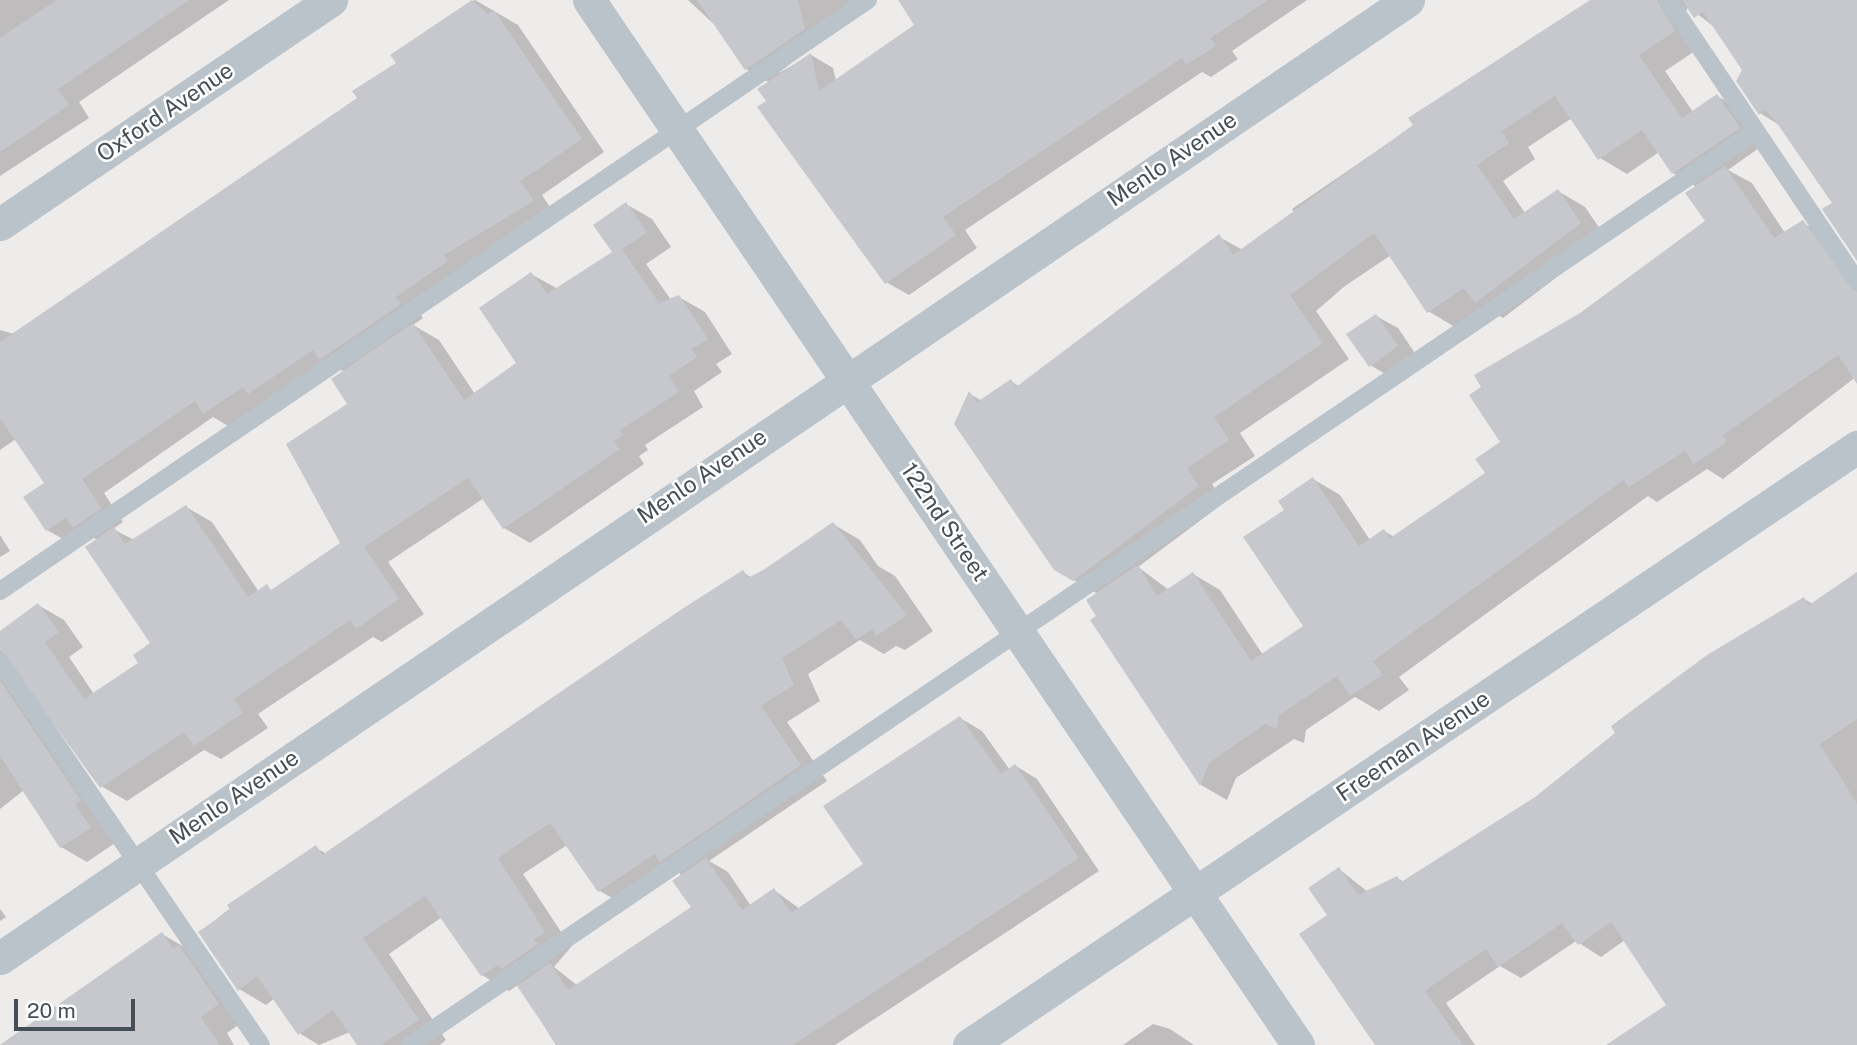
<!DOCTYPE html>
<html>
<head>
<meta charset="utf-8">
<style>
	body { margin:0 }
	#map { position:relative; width:1857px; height:1045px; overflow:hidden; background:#eeebeb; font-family:"Public Sans",sans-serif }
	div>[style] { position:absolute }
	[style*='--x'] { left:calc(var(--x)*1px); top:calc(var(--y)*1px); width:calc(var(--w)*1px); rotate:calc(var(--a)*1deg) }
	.shadow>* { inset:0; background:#0003 }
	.building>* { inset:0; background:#c7c8ce }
	.service>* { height:18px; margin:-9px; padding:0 9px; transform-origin:9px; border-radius:9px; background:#bbc3ca }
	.minor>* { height:33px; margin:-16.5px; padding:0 16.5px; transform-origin:16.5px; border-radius:16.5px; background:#bbc3ca }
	span { translate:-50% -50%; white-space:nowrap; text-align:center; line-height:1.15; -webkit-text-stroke:5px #fff; paint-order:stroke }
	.street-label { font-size:23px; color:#464f57 }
	.scale { position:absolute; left:14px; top:999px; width:121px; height:32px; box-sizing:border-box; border:4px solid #464f57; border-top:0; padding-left:9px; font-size:21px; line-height:24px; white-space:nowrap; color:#464f57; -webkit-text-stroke:5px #fff; paint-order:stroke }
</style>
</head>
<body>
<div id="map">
	<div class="shadow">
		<div style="clip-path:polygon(0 0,229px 0,79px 102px,89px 118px,0 176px)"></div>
		<div style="clip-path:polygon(evenodd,475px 0,518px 25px,604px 152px,542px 195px,555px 215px,418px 311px,423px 318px,413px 325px,439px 340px,475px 394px,519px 363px,531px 274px,558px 289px,614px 253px,626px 204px,652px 219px,671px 247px,646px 264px,671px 300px,679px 297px,705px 312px,732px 354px,716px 364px,722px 372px,694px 391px,703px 407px,645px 445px,648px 450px,639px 456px,644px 464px,530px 543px,504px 528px,484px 498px,388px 562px,424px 614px,382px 642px,373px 637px,258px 714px,268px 728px,221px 759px,204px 750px,127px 801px,101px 786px,19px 665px,115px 843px,87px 862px,61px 847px,24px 790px,0 809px,0 633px,38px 605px,64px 620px,83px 647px,69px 657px,94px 694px,140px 663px,153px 644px,98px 540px,85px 533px,70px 543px,47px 530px,47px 483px,16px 439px,0 450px,0 330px,14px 334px,360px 99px,398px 63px,393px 55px,475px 0,333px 366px,345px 372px,349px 404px,343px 543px,274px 590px,259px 592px,212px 522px,186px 507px,134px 540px,113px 529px,123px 522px,104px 493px,213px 417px,228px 426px,333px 366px)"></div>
		<div style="clip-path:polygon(688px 0,873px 0,777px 74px,811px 55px,833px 68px,836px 81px,917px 25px,930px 0,1307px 0,1232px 51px,1238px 59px,1211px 77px,1202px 72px,965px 230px,977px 248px,909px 295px,886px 282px,768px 102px,770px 83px,746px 69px,718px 28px)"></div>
		<div style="clip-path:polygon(evenodd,1597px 0,1857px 0,1857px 257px,1834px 204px,1781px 126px,1760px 113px,1744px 69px,1717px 29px,1688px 7px,1683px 18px,1701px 47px,1665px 71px,1693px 112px,1717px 96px,1744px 111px,1766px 143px,1728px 170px,1752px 183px,1785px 233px,1803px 223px,1830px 238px,1857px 279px,1857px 376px,1723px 479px,1707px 469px,1657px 502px,1648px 496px,1399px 677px,1409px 690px,1379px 711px,1355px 697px,1306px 730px,1304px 743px,1294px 739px,1236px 778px,1227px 800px,1201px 785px,1093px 620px,1099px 616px,1098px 594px,1055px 569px,970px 394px,982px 401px,1011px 381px,1020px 387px,1219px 237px,1243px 250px,1296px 215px,1292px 209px,1597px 0,1572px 118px,1600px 158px,1627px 174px,1659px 152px,1673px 173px,1697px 187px,1708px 222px,1581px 315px,1488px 474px,1394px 537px,1384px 531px,1370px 540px,1340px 495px,1313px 479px,1286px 510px,1305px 626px,1263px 655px,1220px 590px,1193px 574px,1169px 590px,1138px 567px,1225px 502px,1212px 484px,1255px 456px,1240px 433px,1349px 359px,1316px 311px,1345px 286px,1391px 255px,1428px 311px,1455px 327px,1485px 307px,1503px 318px,1607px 239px,1585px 207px,1558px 191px,1525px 213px,1503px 181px,1535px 159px,1528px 147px,1572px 118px)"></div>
		<div style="clip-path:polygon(1376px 316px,1398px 328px,1419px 359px,1392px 378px,1370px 365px)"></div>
		<div style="clip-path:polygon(evenodd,833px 524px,860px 540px,878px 566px,895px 576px,933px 631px,905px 650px,896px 646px,884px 654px,860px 640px,808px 674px,820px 701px,787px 722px,827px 781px,709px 861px,728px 872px,751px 906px,774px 890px,800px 909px,866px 864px,960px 718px,982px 731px,1010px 770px,1016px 766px,1037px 779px,1099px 871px,835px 1045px,556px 1045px,518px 985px,509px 991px,482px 975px,442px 917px,389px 954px,446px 1040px,440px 1045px,359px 1045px,350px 1032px,319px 1045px,299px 1033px,275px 998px,266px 1005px,239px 989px,200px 932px,268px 879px,316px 848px,327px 854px,743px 572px,752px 578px,833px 524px,567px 845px,600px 891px,627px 907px,679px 871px,693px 908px,578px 986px,554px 967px,571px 947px,523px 874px,567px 845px)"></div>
		<div style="clip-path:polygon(0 535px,10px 551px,0 557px)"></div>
		<div style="clip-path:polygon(1857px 574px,1857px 1045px,1610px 1045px,1669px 1005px,1625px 940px,1601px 957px,1576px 941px,1521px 978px,1500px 966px,1446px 1003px,1475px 1045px,1377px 1045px,1329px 916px,1339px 869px,1368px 892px,1397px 878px,1404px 882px,1536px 798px,1804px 599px,1813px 604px)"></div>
		<div style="clip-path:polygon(0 909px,6px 917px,0 921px)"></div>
		<div style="clip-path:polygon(162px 934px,189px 950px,245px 1020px,227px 1033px,234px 1045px,0 1045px)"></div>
		<div style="clip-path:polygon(1153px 1024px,1170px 1029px,1194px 1045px,1123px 1045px)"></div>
	</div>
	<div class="building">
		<div style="clip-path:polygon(57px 0,189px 0,58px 89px,69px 105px,0 152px,0 38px)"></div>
		<div style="clip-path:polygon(472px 0,488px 14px,494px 10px,582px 139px,520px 181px,534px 201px,444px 255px,448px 261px,396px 297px,401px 304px,319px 360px,313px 350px,248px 394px,243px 387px,203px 414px,195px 401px,82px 479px,101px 508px,73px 528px,66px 518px,46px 531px,23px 497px,44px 483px,0 418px,0 342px,357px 98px,352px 91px,396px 63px,390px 55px)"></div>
		<div style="clip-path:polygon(697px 0,798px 0,805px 29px,745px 70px)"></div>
		<div style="clip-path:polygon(898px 0,1268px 0,1210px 38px,1216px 46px,1186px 65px,1182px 58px,943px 217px,956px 235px,885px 284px,757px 107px,766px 101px,757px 89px,811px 53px,819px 91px,914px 25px)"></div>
		<div style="clip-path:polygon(1590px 0,1657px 0,1675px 31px,1639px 55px,1682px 118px,1717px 94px,1740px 128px,1672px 174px,1642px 130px,1598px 160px,1555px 96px,1502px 131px,1509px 143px,1477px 165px,1514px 219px,1558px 189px,1581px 223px,1475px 303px,1464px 288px,1427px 313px,1374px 233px,1290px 295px,1323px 343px,1214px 417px,1229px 440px,1187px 468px,1199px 486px,1073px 581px,1054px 570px,954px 424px,969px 391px,977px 402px,1011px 379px,1016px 387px,1219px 234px,1233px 255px,1413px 125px,1408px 118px)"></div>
		<div style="clip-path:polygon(1682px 0,1857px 0,1857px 261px,1822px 209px,1832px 203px,1774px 119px,1765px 110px,1759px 115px,1736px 81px,1742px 70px,1703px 12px,1694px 18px)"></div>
		<div style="clip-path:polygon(1725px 166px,1774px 238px,1803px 220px,1857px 292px,1857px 384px,1838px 355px,1723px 435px,1727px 442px,1694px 464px,1685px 451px,1629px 487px,1624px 480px,1373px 661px,1383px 675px,1350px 696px,1337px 676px,1279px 715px,1277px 729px,1265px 724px,1209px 763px,1200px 786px,1090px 620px,1096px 616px,1086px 600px,1138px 565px,1157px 596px,1193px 572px,1251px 661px,1303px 626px,1243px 537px,1284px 510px,1278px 501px,1313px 477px,1359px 546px,1384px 529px,1390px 538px,1485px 473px,1475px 459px,1500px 442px,1469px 395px,1481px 387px,1474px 375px,1580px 313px,1705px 221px,1685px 193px)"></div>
		<div style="clip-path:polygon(626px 202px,647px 232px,622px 249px,659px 303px,679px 295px,708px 339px,692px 349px,697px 357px,669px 376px,679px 392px,620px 430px,623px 435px,614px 441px,620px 449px,503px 529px,468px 478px,364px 547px,399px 599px,356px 629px,350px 620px,234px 699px,243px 713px,194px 746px,184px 732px,100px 788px,0 650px,0 631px,38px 603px,59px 632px,45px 642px,84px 699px,138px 663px,133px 655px,150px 643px,85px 547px,114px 527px,125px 544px,186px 505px,248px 597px,267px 584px,271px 590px,340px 543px,286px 444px,347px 404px,331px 379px,413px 323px,464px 400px,516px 363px,479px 308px,531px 272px,547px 294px,612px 252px,593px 225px)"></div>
		<div style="clip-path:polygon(1376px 314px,1398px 346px,1369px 367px,1346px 334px)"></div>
		<div style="clip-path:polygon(833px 522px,907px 615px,876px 636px,872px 629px,856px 640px,841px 620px,782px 658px,794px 685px,761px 706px,801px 765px,660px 862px,654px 854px,598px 892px,550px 823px,498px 858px,545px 932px,534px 939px,538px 944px,501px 969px,498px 965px,481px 976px,425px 896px,363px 938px,419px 1020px,381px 1045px,357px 1045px,333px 1010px,298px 1035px,257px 976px,238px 991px,198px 932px,230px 910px,227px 905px,316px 845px,322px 855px,679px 611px,743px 570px,748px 578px,765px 569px)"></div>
		<div style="clip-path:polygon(1857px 572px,1857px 719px,1820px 744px,1857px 804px,1857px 1045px,1606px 1045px,1666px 1005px,1611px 922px,1578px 945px,1562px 923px,1498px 967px,1486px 949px,1430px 987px,1425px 991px,1463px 1045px,1375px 1045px,1299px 934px,1327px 915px,1308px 888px,1339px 867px,1358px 895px,1397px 876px,1401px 882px,1535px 797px,1615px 733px,1611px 726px,1707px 655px,1804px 597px,1809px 605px)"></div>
		<div style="clip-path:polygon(0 681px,81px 800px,75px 804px,91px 828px,60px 848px,0 756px)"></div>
		<div style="clip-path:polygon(960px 716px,1001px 774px,1015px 764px,1079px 858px,793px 1045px,557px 1045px,517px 986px,550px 963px,568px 990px,691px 907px,672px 881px,706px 858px,742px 910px,774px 888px,791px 913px,863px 864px,823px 806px)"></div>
		<div style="clip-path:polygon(162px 932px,173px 949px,179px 945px,219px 1004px,201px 1017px,220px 1045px,0 1045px)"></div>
	</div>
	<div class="service">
		<div style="--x:1668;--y:0;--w:339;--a:56.1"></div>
		<div style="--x:0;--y:591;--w:1050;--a:-34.25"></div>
		<div style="--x:0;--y:661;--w:464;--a:55.8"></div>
		<div style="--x:410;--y:1045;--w:1627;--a:-34.18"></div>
	</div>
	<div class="minor">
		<div style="--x:589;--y:0;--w:1263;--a:55.84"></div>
		<div style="--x:0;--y:224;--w:400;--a:-34.1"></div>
		<div style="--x:0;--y:958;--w:1703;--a:-34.23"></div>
		<div style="--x:969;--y:1045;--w:1071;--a:-33.96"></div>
	</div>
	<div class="street-label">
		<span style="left:165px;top:112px;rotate:-34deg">Oxford Avenue</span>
		<span style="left:1172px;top:159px;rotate:-34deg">Menlo Avenue</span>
		<span style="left:702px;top:476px;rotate:-34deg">Menlo Avenue</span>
		<span style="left:945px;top:522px;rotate:56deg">122nd Street</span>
		<span style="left:1413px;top:746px;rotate:-34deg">Freeman Avenue</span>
		<span style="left:234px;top:797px;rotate:-34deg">Menlo Avenue</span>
	</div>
	<div class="scale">20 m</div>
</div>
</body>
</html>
